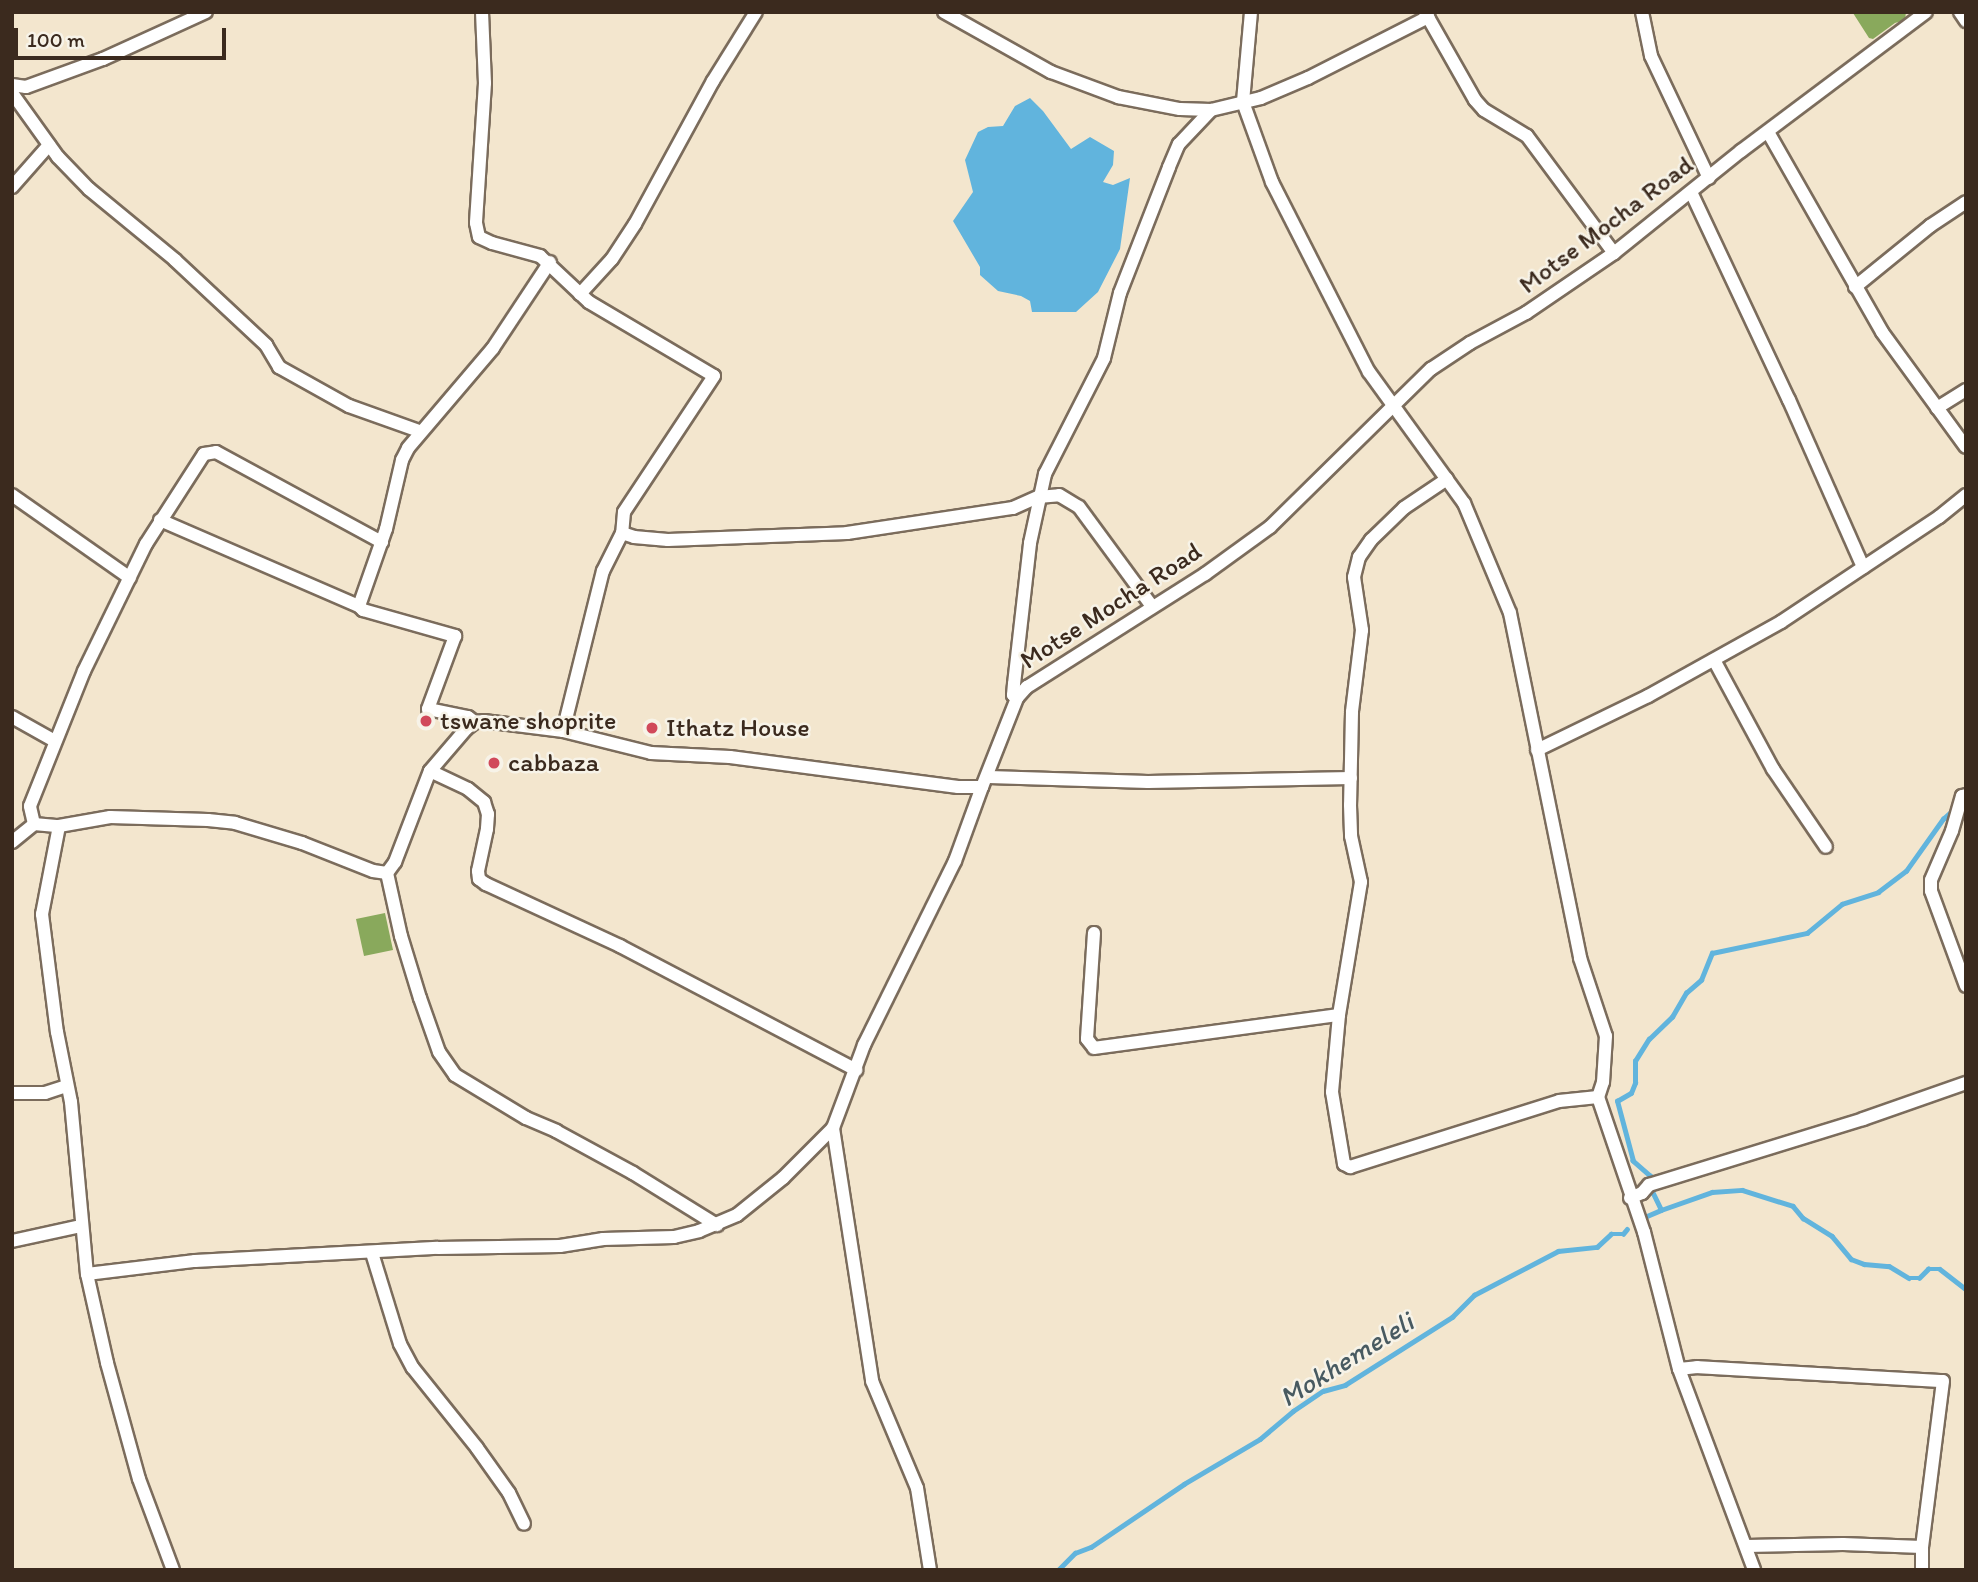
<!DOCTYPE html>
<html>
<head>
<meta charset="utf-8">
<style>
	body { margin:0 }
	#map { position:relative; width:1978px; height:1582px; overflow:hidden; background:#f3e6ce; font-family:Itim,sans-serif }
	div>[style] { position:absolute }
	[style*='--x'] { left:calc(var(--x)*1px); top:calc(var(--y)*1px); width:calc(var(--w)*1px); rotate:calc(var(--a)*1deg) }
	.forest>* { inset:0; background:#89a95c }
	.water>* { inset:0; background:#61b4dd }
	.stream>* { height:4.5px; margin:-2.25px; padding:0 2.25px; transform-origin:2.25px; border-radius:2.25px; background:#61b4dd }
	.roads { filter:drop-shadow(2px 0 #7b6c5c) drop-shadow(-2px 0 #7b6c5c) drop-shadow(0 2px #7b6c5c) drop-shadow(0 -2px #7b6c5c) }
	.street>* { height:12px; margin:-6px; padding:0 6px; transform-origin:6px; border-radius:6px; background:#fff }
	.dots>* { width:19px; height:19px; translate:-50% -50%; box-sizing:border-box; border:4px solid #f7f3e8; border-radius:50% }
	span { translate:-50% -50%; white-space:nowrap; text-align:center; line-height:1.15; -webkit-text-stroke:5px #f7f3e8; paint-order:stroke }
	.street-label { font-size:26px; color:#3b2a1e }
	.poi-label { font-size:26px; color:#3b2a1e }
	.left { translate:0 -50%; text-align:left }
	.water-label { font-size:28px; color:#485a61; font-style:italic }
	.frame { position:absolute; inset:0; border:14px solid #3b2a1e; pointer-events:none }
	.scale { position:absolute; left:14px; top:28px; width:212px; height:32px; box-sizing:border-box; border:4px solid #3b2a1e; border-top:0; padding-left:9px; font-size:21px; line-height:24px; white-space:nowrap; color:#3b2a1e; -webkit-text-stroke:5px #f7f3e8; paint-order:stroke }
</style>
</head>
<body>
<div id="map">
	<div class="forest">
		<div style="clip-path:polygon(1906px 12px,1905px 20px,1895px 23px,1873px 39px,1869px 38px,1853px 13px)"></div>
		<div style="clip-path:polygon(385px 913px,393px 950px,364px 956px,356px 919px)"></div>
	</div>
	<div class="water">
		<div style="clip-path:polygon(1030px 98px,1043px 111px,1071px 149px,1090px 137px,1114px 151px,1113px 165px,1103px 182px,1113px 185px,1130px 178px,1120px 249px,1098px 292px,1076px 312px,1032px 312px,1030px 301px,1021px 296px,998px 291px,980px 275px,980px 267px,953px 221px,973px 192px,965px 160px,978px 132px,988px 127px,1003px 126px,1015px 106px)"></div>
	</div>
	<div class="stream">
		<div style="--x:1661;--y:1210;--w:54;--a:-19.4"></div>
		<div style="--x:1712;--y:1192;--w:30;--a:-4"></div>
		<div style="--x:1742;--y:1190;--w:53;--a:17.4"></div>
		<div style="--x:1793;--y:1206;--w:16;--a:50"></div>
		<div style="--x:1803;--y:1218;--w:34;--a:32"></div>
		<div style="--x:1832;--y:1236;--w:30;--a:50"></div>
		<div style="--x:1851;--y:1259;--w:14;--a:21"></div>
		<div style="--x:1864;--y:1264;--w:25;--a:5"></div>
		<div style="--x:1889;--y:1266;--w:23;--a:31"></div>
		<div style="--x:1909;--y:1278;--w:10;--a:0"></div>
		<div style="--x:1919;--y:1278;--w:13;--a:-45"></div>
		<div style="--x:1928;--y:1269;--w:12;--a:0"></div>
		<div style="--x:1940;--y:1269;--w:33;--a:38"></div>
		<div style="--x:1647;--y:1216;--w:15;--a:-23"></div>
		<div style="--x:1661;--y:1210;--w:28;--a:-116"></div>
		<div style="--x:1649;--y:1185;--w:9;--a:-84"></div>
		<div style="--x:1650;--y:1176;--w:23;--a:-139"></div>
		<div style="--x:1633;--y:1161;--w:62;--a:-104.9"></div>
		<div style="--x:1617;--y:1101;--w:16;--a:-30"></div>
		<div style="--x:1631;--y:1093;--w:11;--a:-68"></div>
		<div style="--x:1635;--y:1083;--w:22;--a:-90"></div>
		<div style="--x:1635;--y:1061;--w:26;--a:-58"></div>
		<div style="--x:1649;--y:1039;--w:32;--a:-44"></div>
		<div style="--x:1672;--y:1017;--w:28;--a:-60"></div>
		<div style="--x:1686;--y:993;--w:20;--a:-41"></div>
		<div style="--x:1701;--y:980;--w:29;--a:-68"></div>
		<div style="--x:1712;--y:953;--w:97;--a:-11.9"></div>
		<div style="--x:1807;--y:933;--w:45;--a:-39.6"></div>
		<div style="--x:1842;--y:904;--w:38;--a:-18"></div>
		<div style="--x:1878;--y:892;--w:35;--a:-37"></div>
		<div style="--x:1906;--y:871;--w:64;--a:-54.6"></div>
		<div style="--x:1943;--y:819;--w:15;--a:-42"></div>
		<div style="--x:1058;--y:1570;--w:24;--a:-45"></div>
		<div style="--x:1075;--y:1553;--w:17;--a:-21"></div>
		<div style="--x:1091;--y:1547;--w:112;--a:-34.1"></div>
		<div style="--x:1184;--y:1484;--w:88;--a:-30.6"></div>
		<div style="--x:1260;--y:1439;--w:43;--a:-40.3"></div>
		<div style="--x:1293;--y:1411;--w:36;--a:-34"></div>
		<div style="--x:1323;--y:1391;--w:23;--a:-15"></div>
		<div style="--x:1345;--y:1385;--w:127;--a:-32.4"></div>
		<div style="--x:1452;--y:1317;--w:31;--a:-45"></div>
		<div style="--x:1474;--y:1295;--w:95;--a:-27.6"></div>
		<div style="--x:1558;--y:1251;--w:39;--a:-6"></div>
		<div style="--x:1597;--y:1247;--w:19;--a:-43"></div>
		<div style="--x:1611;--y:1234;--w:12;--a:0"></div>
		<div style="--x:1623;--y:1234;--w:6;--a:-51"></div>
	</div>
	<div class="roads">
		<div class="street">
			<div style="--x:482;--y:12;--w:71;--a:87.6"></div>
			<div style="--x:485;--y:83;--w:140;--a:93.7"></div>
			<div style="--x:476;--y:223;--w:14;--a:78"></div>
			<div style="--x:479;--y:237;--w:14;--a:25"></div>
			<div style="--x:492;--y:243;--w:50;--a:15.2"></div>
			<div style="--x:540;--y:256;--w:67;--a:43.2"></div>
			<div style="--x:589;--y:302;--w:145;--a:30.6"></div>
			<div style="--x:714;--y:376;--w:163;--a:123.5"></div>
			<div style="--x:624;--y:512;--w:21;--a:95"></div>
			<div style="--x:944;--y:12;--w:123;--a:29.3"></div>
			<div style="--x:1051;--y:72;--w:72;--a:20.5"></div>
			<div style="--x:1118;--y:97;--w:63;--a:11"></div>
			<div style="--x:1180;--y:109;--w:31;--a:2"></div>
			<div style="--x:1211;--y:110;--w:51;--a:-13.5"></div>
			<div style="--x:1261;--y:98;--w:51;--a:-23.1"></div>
			<div style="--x:1308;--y:78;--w:135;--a:-26.9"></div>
			<div style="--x:1251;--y:12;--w:90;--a:95.1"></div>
			<div style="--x:1243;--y:102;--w:85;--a:70.1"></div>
			<div style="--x:1272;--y:182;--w:213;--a:63"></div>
			<div style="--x:1369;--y:372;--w:162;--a:54.1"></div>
			<div style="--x:1464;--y:503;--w:119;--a:67.3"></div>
			<div style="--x:1510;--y:613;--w:352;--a:78.5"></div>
			<div style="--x:1580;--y:958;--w:82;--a:71.6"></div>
			<div style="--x:1606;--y:1036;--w:46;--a:93.7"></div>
			<div style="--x:1603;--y:1082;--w:16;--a:108"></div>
			<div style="--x:1598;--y:1097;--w:143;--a:71.2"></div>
			<div style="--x:1644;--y:1232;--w:141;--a:75.7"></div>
			<div style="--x:1679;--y:1369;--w:215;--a:69.5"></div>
			<div style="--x:1425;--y:12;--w:101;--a:60.4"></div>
			<div style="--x:1475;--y:100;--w:13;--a:48"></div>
			<div style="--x:1484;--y:110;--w:50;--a:31.2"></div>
			<div style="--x:1527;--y:136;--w:146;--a:53.4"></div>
			<div style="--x:1642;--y:12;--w:45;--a:78.4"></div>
			<div style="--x:1651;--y:56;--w:135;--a:64.6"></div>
			<div style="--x:1960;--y:12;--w:11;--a:56"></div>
			<div style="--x:12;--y:85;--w:14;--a:8"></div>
			<div style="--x:26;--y:87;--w:82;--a:-20"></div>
			<div style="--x:103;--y:59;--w:113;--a:-24.5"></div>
			<div style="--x:12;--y:93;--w:79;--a:54.3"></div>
			<div style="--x:58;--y:157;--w:45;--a:45.9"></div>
			<div style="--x:89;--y:189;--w:112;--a:39.5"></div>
			<div style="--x:175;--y:260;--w:125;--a:43"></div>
			<div style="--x:266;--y:345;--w:26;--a:59"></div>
			<div style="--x:279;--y:367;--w:80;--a:29.1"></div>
			<div style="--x:349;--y:406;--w:74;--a:19.7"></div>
			<div style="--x:1768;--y:132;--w:230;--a:60.3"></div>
			<div style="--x:1882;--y:332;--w:142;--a:53.9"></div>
			<div style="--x:12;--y:187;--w:56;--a:-48.6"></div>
			<div style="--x:1691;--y:192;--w:230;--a:64.8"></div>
			<div style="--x:1789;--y:400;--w:183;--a:66.1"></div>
			<div style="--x:1855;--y:287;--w:97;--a:-39.1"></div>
			<div style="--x:1930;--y:226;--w:43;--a:-33.7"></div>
			<div style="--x:580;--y:294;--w:47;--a:-47.6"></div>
			<div style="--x:612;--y:259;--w:42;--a:-56.7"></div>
			<div style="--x:635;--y:224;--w:163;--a:-61.4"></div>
			<div style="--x:713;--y:81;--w:81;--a:-58.1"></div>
			<div style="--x:1937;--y:408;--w:34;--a:-32"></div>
			<div style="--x:1447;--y:479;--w:52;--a:146"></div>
			<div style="--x:1404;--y:508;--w:46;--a:135.9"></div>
			<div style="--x:1371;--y:540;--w:21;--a:125"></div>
			<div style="--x:1359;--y:557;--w:21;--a:104"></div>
			<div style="--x:1354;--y:577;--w:54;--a:81.4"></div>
			<div style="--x:1362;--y:630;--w:83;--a:97"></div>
			<div style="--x:1352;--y:712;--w:93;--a:91.2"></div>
			<div style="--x:1350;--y:805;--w:31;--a:88"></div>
			<div style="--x:1351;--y:836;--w:47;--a:77.7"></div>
			<div style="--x:1361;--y:882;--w:135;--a:99.4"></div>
			<div style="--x:1339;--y:1015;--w:77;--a:95.2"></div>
			<div style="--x:1332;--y:1092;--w:73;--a:80.5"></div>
			<div style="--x:1344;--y:1164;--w:7;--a:27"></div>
			<div style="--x:1350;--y:1167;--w:219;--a:-17.5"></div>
			<div style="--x:1559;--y:1101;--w:39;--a:-6"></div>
			<div style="--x:12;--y:495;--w:144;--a:35.1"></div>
			<div style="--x:160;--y:520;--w:217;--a:23.4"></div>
			<div style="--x:359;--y:606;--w:82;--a:-70.7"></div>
			<div style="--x:386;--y:529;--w:71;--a:-76.9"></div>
			<div style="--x:402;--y:460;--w:13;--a:-63"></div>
			<div style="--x:408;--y:448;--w:131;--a:-49.6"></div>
			<div style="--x:493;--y:348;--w:103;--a:-56.5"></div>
			<div style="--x:359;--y:606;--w:6;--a:45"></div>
			<div style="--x:363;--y:610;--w:96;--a:15.8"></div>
			<div style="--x:455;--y:636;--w:78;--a:110.3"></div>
			<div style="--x:428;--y:709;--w:41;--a:11.3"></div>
			<div style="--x:468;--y:717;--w:9;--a:36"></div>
			<div style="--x:1714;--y:660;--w:124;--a:61.6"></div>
			<div style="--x:1773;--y:769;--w:94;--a:55.8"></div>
			<div style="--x:1017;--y:698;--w:5;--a:-143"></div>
			<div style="--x:1013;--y:695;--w:11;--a:-85"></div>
			<div style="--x:1014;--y:684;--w:142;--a:-83.5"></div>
			<div style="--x:1030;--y:543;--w:71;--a:-77.7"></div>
			<div style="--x:1045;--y:474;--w:130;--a:-63"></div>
			<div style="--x:1104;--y:358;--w:67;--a:-76.2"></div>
			<div style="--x:1120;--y:293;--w:135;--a:-68.7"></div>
			<div style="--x:1169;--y:167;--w:25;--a:-67"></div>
			<div style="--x:1179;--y:144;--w:47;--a:-46.7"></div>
			<div style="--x:12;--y:717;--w:49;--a:29.2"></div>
			<div style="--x:563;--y:731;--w:165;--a:-76"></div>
			<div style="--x:603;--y:571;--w:42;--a:-63.4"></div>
			<div style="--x:622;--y:533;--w:13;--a:18"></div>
			<div style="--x:634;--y:537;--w:34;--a:5"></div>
			<div style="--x:668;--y:540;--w:179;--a:-2.2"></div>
			<div style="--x:847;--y:533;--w:168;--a:-8.6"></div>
			<div style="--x:1013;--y:508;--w:27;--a:-24"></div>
			<div style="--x:1038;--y:497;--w:21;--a:-5"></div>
			<div style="--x:1059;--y:495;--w:23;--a:31"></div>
			<div style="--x:1079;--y:507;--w:122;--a:53.7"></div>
			<div style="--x:1537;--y:750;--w:123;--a:-25.9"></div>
			<div style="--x:1648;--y:696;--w:152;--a:-29.1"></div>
			<div style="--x:1781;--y:622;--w:190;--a:-33.6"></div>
			<div style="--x:1939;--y:517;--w:35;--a:-39"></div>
			<div style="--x:430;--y:771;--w:42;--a:25.3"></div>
			<div style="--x:468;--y:789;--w:21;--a:39"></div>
			<div style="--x:484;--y:802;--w:13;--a:72"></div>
			<div style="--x:488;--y:814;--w:15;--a:94"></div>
			<div style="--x:487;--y:829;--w:43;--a:102.1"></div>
			<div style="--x:478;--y:871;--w:8;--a:83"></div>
			<div style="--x:479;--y:879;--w:9;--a:36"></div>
			<div style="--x:486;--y:884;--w:148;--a:24.8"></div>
			<div style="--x:620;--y:946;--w:267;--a:27.7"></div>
			<div style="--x:989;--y:777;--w:159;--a:1.8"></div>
			<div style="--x:1148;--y:782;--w:203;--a:-1.1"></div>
			<div style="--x:1966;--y:795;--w:4;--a:166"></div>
			<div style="--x:1962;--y:796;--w:36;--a:106"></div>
			<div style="--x:1952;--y:831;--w:53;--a:113.2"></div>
			<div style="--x:1931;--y:880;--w:11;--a:90"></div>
			<div style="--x:1931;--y:891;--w:101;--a:69.8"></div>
			<div style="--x:34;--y:824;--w:18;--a:-103"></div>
			<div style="--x:30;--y:806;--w:145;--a:-68.2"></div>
			<div style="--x:84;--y:671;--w:141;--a:-64"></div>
			<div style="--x:146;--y:544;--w:107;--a:-57.2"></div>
			<div style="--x:204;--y:454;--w:12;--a:-9"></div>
			<div style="--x:216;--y:452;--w:189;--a:28.5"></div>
			<div style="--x:59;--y:826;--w:90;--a:100.9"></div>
			<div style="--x:42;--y:914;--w:119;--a:82.8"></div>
			<div style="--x:57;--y:1032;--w:71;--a:78.7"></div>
			<div style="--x:71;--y:1102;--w:173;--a:84.7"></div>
			<div style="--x:87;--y:1274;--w:91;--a:77.3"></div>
			<div style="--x:107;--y:1363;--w:120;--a:74.6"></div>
			<div style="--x:139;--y:1479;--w:97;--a:69.5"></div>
			<div style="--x:12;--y:842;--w:28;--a:-39"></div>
			<div style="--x:34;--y:824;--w:25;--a:5"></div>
			<div style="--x:59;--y:826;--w:52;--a:-10"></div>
			<div style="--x:110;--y:817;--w:98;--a:1.8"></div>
			<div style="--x:208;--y:820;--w:27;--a:6"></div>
			<div style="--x:235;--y:823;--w:70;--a:16.6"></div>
			<div style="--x:302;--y:843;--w:76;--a:21.5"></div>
			<div style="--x:373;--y:871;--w:14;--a:8"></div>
			<div style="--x:387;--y:873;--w:14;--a:-54"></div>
			<div style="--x:395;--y:862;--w:97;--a:-69"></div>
			<div style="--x:430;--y:771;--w:55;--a:-49.4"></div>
			<div style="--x:466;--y:729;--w:11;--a:-38"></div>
			<div style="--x:475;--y:722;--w:9;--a:-6"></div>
			<div style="--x:484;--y:721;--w:80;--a:7.2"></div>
			<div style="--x:563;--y:731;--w:91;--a:14"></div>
			<div style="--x:651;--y:753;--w:79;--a:2.9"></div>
			<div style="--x:730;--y:757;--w:230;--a:7.5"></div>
			<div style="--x:958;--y:787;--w:24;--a:0"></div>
			<div style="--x:982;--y:787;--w:96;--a:-68.5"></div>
			<div style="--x:1017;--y:698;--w:15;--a:-48"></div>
			<div style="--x:1027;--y:687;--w:211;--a:-32.4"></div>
			<div style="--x:1205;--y:574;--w:80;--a:-35.9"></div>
			<div style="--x:1270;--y:527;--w:226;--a:-44.5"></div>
			<div style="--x:1431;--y:369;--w:47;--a:-33.7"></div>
			<div style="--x:1470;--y:343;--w:64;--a:-28.2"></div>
			<div style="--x:1526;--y:313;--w:107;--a:-34.3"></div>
			<div style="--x:1614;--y:253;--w:163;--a:-38.8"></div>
			<div style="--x:1741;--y:151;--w:231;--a:-36.9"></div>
			<div style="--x:387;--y:873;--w:65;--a:77.5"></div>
			<div style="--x:401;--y:936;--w:65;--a:73"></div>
			<div style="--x:420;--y:998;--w:57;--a:70.6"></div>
			<div style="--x:439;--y:1052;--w:28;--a:55"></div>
			<div style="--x:455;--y:1075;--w:83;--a:31.2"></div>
			<div style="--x:526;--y:1118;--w:33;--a:23"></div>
			<div style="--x:556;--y:1131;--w:88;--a:28.6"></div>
			<div style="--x:633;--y:1173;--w:99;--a:31.8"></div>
			<div style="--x:1094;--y:933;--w:106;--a:93.8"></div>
			<div style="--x:1087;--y:1039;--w:11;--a:52"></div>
			<div style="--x:1094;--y:1048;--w:247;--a:-7.7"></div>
			<div style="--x:12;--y:1093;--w:33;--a:0"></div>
			<div style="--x:45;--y:1093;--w:23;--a:-18"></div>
			<div style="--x:833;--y:1128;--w:256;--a:81.2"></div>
			<div style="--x:872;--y:1381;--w:116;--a:67.2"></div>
			<div style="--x:917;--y:1488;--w:83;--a:81"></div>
			<div style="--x:1630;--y:1198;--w:13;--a:-23"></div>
			<div style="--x:1642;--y:1193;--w:11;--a:-49"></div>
			<div style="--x:1649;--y:1185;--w:224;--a:-17.1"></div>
			<div style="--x:1863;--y:1119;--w:109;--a:-19.3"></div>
			<div style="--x:12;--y:1241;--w:71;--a:-12.3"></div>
			<div style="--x:372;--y:1253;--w:95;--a:72.9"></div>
			<div style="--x:400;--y:1344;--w:27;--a:62"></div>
			<div style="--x:413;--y:1368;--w:102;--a:51.3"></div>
			<div style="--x:477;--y:1448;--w:55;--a:54.6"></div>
			<div style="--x:509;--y:1493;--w:34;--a:64"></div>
			<div style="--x:87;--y:1274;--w:109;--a:-6.9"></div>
			<div style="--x:195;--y:1261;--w:243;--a:-3.1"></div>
			<div style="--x:438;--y:1248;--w:122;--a:-0.9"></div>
			<div style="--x:560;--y:1246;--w:44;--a:-9.2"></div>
			<div style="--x:603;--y:1239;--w:71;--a:-1.6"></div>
			<div style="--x:674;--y:1237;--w:26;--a:-13"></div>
			<div style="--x:699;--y:1231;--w:41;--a:-22.8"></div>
			<div style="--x:737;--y:1215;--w:59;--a:-38.8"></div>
			<div style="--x:783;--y:1178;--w:71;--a:-45"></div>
			<div style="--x:833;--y:1128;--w:89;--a:-69.5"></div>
			<div style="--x:864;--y:1045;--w:205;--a:-63.7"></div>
			<div style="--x:955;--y:861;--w:79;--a:-70"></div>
			<div style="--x:1679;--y:1369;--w:18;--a:-6"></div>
			<div style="--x:1697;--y:1367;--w:246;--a:3.3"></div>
			<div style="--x:1943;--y:1381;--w:167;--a:97.2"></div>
			<div style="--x:1922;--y:1547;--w:23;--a:90"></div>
			<div style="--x:1747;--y:1546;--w:96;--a:-1.2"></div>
			<div style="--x:1843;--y:1544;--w:79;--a:2.2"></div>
		</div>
	</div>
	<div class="dots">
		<div style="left:426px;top:721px;background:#d1495b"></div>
		<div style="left:652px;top:728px;background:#d1495b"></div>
		<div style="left:494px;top:763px;background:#d1495b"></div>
	</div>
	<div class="street-label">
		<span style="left:1606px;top:225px;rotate:-37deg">Motse Mocha Road</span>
		<span style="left:1111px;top:606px;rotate:-33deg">Motse Mocha Road</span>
	</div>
	<div class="poi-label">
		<span class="left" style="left:440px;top:721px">tswane shoprite</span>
		<span class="left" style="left:666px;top:728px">Ithatz House</span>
		<span class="left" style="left:508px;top:763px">cabbaza</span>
	</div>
	<div class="water-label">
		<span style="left:1346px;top:1359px;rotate:-32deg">Mokhemeleli</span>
	</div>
	<div class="frame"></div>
	<div class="scale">100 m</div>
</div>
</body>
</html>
